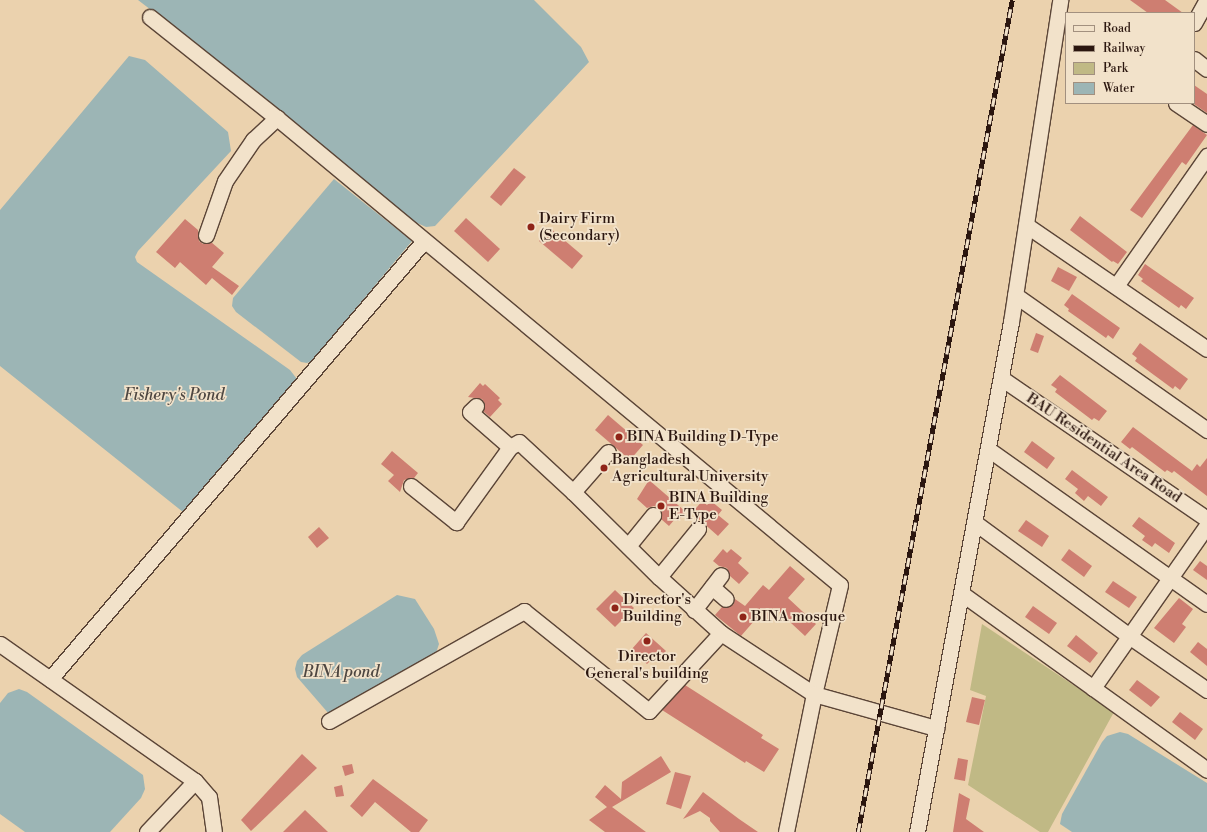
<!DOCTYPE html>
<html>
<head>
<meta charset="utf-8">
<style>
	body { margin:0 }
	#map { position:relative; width:1207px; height:832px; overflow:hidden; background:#ebd2ae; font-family:"Libre Bodoni",serif }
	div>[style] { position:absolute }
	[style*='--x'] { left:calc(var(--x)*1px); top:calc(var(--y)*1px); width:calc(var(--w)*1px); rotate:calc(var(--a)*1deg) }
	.green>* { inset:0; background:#c0b985 }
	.water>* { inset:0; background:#9cb5b5 }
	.building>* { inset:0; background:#ce7e71 }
	.roads { filter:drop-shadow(1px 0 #5b4537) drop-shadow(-1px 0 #5b4537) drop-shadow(0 1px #5b4537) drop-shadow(0 -1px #5b4537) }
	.minor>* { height:15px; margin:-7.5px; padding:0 7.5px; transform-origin:7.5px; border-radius:7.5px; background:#f2e2ca }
	.rail>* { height:4.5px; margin-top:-2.25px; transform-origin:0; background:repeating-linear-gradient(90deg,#f2e2ca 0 9px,#2b160f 0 18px); box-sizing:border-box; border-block:1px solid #2b160f }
	.dots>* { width:11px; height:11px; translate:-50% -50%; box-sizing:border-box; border:2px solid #f2e2ca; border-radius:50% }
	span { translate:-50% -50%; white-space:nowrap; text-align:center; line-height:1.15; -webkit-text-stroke:3.5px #f2e2ca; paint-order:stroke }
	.poi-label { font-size:15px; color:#2b160f }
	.left { translate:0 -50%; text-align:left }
	.street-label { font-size:15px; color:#2b160f }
	.water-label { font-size:16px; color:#4d4641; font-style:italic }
	.legend { position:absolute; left:1065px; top:12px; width:130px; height:92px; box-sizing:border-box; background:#f2e2ca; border:1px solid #a2907f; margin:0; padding:5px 7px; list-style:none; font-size:12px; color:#2b160f }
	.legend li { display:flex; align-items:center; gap:8px; height:20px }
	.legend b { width:20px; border:1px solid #a2907f }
</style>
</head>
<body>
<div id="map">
	<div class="green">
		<div style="clip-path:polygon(982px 624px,1114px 712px,1048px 832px,1040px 832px,968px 785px,986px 696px,970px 690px)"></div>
	</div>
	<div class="water">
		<div style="clip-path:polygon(138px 0,534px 0,581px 47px,589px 62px,435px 226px,426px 227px,415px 222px,263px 96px)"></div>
		<div style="clip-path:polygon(129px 56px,145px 60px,228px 132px,231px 151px,138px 251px,135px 257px,137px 262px,290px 370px,297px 379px,183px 512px,0 366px,0 210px)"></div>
		<div style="clip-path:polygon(334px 179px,412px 241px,312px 361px,307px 363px,301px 362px,236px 312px,232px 306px,233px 298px)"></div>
		<div style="clip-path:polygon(397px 595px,415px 599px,434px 629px,439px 644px,436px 653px,329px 714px,297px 677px,295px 669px,297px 661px,302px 655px)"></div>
		<div style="clip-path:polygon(19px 689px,27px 692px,143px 775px,145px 789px,141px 798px,110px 832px,25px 832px,0 814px,0 703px,8px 693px)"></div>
		<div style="clip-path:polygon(1120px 732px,1128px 734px,1207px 783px,1207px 832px,1072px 832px,1060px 824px,1062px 814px,1102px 742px,1107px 736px)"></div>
	</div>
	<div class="building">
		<div style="clip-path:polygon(1130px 0,1165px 0,1183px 13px,1148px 13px)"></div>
		<div style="clip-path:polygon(1194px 85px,1207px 94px,1207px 113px,1194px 104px)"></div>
		<div style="clip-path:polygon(1193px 125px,1207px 135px,1186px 165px,1182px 162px,1142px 218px,1130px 210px)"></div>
		<div style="clip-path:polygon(514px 168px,526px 177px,501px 206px,490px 197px)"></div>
		<div style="clip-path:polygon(1080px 216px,1127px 252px,1118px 264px,1113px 261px,1112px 262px,1070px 230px)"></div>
		<div style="clip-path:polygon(466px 218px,500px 249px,488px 262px,454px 231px)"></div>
		<div style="clip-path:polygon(185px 219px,198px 230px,199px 241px,203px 244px,211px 242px,224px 253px,212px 267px,239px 286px,232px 295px,212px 278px,206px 285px,180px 262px,175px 268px,156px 252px)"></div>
		<div style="clip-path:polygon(550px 228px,583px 256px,572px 269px,539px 241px)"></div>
		<div style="clip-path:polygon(1145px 264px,1194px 298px,1186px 309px,1181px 305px,1179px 308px,1141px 281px,1143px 279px,1138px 275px)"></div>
		<div style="clip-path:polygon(1058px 267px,1077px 277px,1069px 291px,1051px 281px)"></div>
		<div style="clip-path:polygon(1072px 294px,1120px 328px,1113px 339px,1108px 335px,1106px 338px,1068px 311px,1069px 309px,1064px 305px)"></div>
		<div style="clip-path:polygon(1036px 333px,1044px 336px,1038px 353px,1030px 350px)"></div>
		<div style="clip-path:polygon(1140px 343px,1188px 379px,1180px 390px,1175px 386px,1173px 389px,1135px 361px,1137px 358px,1132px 354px)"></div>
		<div style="clip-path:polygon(1060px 375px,1107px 411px,1099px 421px,1094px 418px,1092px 420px,1055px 392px,1057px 389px,1051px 385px)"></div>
		<div style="clip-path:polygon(480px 383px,483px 386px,485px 384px,500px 398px,498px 400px,502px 404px,490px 417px,483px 411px,485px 404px,482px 399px,468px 397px)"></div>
		<div style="clip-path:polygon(608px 415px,643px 445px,630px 460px,595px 430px)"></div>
		<div style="clip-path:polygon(1133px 427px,1192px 471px,1197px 464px,1200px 467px,1207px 458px,1207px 496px,1174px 471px,1172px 473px,1167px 470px,1165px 472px,1132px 447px,1130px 449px,1121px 442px)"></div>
		<div style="clip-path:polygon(1032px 441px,1055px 458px,1047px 469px,1024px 452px)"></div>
		<div style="clip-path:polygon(392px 451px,418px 473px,414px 478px,404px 480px,400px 492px,388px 481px,394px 475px,381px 464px)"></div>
		<div style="clip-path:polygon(1072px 470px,1108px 497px,1101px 506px,1088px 496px,1084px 501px,1075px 493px,1078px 489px,1065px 479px)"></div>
		<div style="clip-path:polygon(649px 480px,686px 512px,678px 521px,675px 519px,669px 526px,661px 519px,659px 508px,654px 506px,647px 508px,637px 499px)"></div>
		<div style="clip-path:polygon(702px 501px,707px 505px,711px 501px,722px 510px,718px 515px,729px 524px,718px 536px,692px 513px)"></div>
		<div style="clip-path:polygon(1139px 517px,1175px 543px,1169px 553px,1155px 543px,1152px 547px,1142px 540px,1145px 536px,1132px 526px)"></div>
		<div style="clip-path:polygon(1026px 520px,1049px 536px,1042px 547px,1018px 531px)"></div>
		<div style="clip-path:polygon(319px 527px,329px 538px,317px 548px,308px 537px)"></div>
		<div style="clip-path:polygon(723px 549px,727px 553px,731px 549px,742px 558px,738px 563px,749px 573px,739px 584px,730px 576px,727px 568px,719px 566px,713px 561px)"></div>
		<div style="clip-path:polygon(1069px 549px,1092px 566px,1084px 577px,1061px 560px)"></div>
		<div style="clip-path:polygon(1200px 561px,1207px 566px,1207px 580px,1193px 570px)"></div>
		<div style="clip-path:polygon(790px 566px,805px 579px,788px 598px,816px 624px,805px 636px,777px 610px,768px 620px,761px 613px,741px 636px,715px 615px,722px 607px,733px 605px,735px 599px,745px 606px,763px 585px,769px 590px)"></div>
		<div style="clip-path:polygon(1113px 581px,1137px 597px,1129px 608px,1105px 592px)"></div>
		<div style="clip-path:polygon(615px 590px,634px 608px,615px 627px,596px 609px)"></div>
		<div style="clip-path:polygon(1179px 598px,1193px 609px,1182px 624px,1186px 627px,1174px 643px,1154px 628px)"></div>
		<div style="clip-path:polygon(1033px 606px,1057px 623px,1049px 634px,1025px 617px)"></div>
		<div style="clip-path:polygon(646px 633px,666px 651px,658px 659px,655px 656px,647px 664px,631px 650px)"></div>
		<div style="clip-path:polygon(1076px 635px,1098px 653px,1090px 663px,1067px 646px)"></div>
		<div style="clip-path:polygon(1198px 642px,1207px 649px,1207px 666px,1190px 652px)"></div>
		<div style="clip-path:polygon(1137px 680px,1160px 697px,1151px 707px,1129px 690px)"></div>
		<div style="clip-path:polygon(685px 685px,763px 735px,761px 738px,779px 749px,764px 772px,746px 761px,745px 763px,662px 710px)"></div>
		<div style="clip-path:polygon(972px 697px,985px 700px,979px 725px,966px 722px)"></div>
		<div style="clip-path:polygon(1180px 712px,1203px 729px,1195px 740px,1172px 722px)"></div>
		<div style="clip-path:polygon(302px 754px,317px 768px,251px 831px,241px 820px)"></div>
		<div style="clip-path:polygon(661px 756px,671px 772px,612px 807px,646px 832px,605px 832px,589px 820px,607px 807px,595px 797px,605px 785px,621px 799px,622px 782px)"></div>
		<div style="clip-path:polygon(958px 758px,968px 760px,965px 781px,954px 779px)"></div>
		<div style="clip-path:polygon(352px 764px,354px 773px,345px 776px,342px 766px)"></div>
		<div style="clip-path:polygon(675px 772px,691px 776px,681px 809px,666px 804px)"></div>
		<div style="clip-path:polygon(373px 779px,428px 820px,419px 832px,411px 832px,375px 802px,362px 817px,350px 806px)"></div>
		<div style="clip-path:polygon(342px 785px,344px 796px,336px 797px,334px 787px)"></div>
		<div style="clip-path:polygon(703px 792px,739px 819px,758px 832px,720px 832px,710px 821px,710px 818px,700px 811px,683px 819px)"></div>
		<div style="clip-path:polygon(959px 793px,970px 799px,966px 819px,984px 832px,953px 832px)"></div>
		<div style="clip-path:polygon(305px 810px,328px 832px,283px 832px)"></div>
	</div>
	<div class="roads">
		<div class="minor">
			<div style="--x:150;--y:17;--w:162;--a:38.5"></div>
			<div style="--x:277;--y:118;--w:731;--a:39.68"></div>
			<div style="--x:840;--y:585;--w:112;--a:103.4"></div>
			<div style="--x:814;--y:694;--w:141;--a:101.5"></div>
			<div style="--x:1194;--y:23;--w:26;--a:-61"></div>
			<div style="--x:1194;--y:59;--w:16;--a:38"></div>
			<div style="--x:1176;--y:103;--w:37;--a:34"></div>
			<div style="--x:1026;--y:225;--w:219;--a:34.4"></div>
			<div style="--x:206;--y:235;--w:57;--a:-70.6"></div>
			<div style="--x:225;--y:181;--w:50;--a:-55.7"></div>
			<div style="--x:253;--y:140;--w:33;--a:-43"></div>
			<div style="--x:1116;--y:286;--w:159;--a:-55"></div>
			<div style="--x:1015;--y:295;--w:235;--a:35.1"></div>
			<div style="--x:1001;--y:378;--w:250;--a:34.4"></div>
			<div style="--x:476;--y:406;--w:8;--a:135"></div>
			<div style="--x:470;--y:412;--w:53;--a:41.2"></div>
			<div style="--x:988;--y:449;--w:268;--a:35.3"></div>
			<div style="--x:411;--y:486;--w:58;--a:38.7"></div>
			<div style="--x:456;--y:522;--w:92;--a:-54.2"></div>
			<div style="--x:510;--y:447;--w:10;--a:-29"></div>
			<div style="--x:519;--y:442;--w:74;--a:42.8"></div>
			<div style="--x:573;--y:492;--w:121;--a:44.7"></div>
			<div style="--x:659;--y:577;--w:84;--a:42.1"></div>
			<div style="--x:721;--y:633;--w:111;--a:33.3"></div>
			<div style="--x:814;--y:694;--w:127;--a:15.6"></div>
			<div style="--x:573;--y:492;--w:53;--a:-48.8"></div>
			<div style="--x:974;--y:522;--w:192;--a:36.3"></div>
			<div style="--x:1129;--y:636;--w:95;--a:34.7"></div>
			<div style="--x:628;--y:546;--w:40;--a:-51"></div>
			<div style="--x:659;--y:577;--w:62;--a:-50.9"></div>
			<div style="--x:712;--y:587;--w:18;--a:41"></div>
			<div style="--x:961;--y:593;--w:163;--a:35.7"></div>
			<div style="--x:1093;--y:688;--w:199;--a:-55"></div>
			<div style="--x:694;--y:610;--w:44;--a:-52.4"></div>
			<div style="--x:0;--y:644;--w:238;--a:35.1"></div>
			<div style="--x:195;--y:781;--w:21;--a:49"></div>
			<div style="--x:209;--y:797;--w:35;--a:82"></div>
			<div style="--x:50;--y:679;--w:575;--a:-49.52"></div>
			<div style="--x:1093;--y:688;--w:140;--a:35.7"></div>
			<div style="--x:329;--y:721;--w:224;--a:-29.4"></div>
			<div style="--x:524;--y:611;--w:160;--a:38.7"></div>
			<div style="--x:649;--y:711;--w:106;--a:-47.3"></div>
			<div style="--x:147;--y:832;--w:70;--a:-46.7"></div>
			<div style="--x:917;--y:832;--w:519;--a:-79.56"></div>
			<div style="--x:1011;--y:322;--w:326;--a:-81.3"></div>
		</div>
	</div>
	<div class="rail">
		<div style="--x:858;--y:832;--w:846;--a:-79.51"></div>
	</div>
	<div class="dots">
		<div style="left:531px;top:227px;background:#8f2418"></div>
		<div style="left:619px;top:437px;background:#8f2418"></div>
		<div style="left:604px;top:468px;background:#8f2418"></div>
		<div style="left:661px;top:506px;background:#8f2418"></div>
		<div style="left:615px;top:608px;background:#8f2418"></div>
		<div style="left:743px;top:617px;background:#8f2418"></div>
		<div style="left:647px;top:641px;background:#8f2418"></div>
	</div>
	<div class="poi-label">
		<span class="left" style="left:539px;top:227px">Dairy Firm<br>(Secondary)</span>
		<span class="left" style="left:627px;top:437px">BINA Building D-Type</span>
		<span class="left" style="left:612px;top:468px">Bangladesh<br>Agricultural University</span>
		<span class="left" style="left:669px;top:506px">BINA Building<br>E-Type</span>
		<span class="left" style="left:623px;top:608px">Director's<br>Building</span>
		<span class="left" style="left:751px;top:617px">BINA mosque</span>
		<span style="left:647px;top:665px">Director<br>General's building</span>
	</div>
	<div class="street-label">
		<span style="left:1104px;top:448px;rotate:34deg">BAU Residential Area Road</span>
	</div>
	<div class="water-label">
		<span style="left:174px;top:395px">Fishery's Pond</span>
		<span style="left:341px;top:672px">BINA pond</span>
	</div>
	<ul class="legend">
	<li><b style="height:5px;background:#f2e2ca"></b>Road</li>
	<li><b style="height:5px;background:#2b160f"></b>Railway</li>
	<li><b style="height:11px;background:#c0b985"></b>Park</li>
	<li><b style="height:11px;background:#9cb5b5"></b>Water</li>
	</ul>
</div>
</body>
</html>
